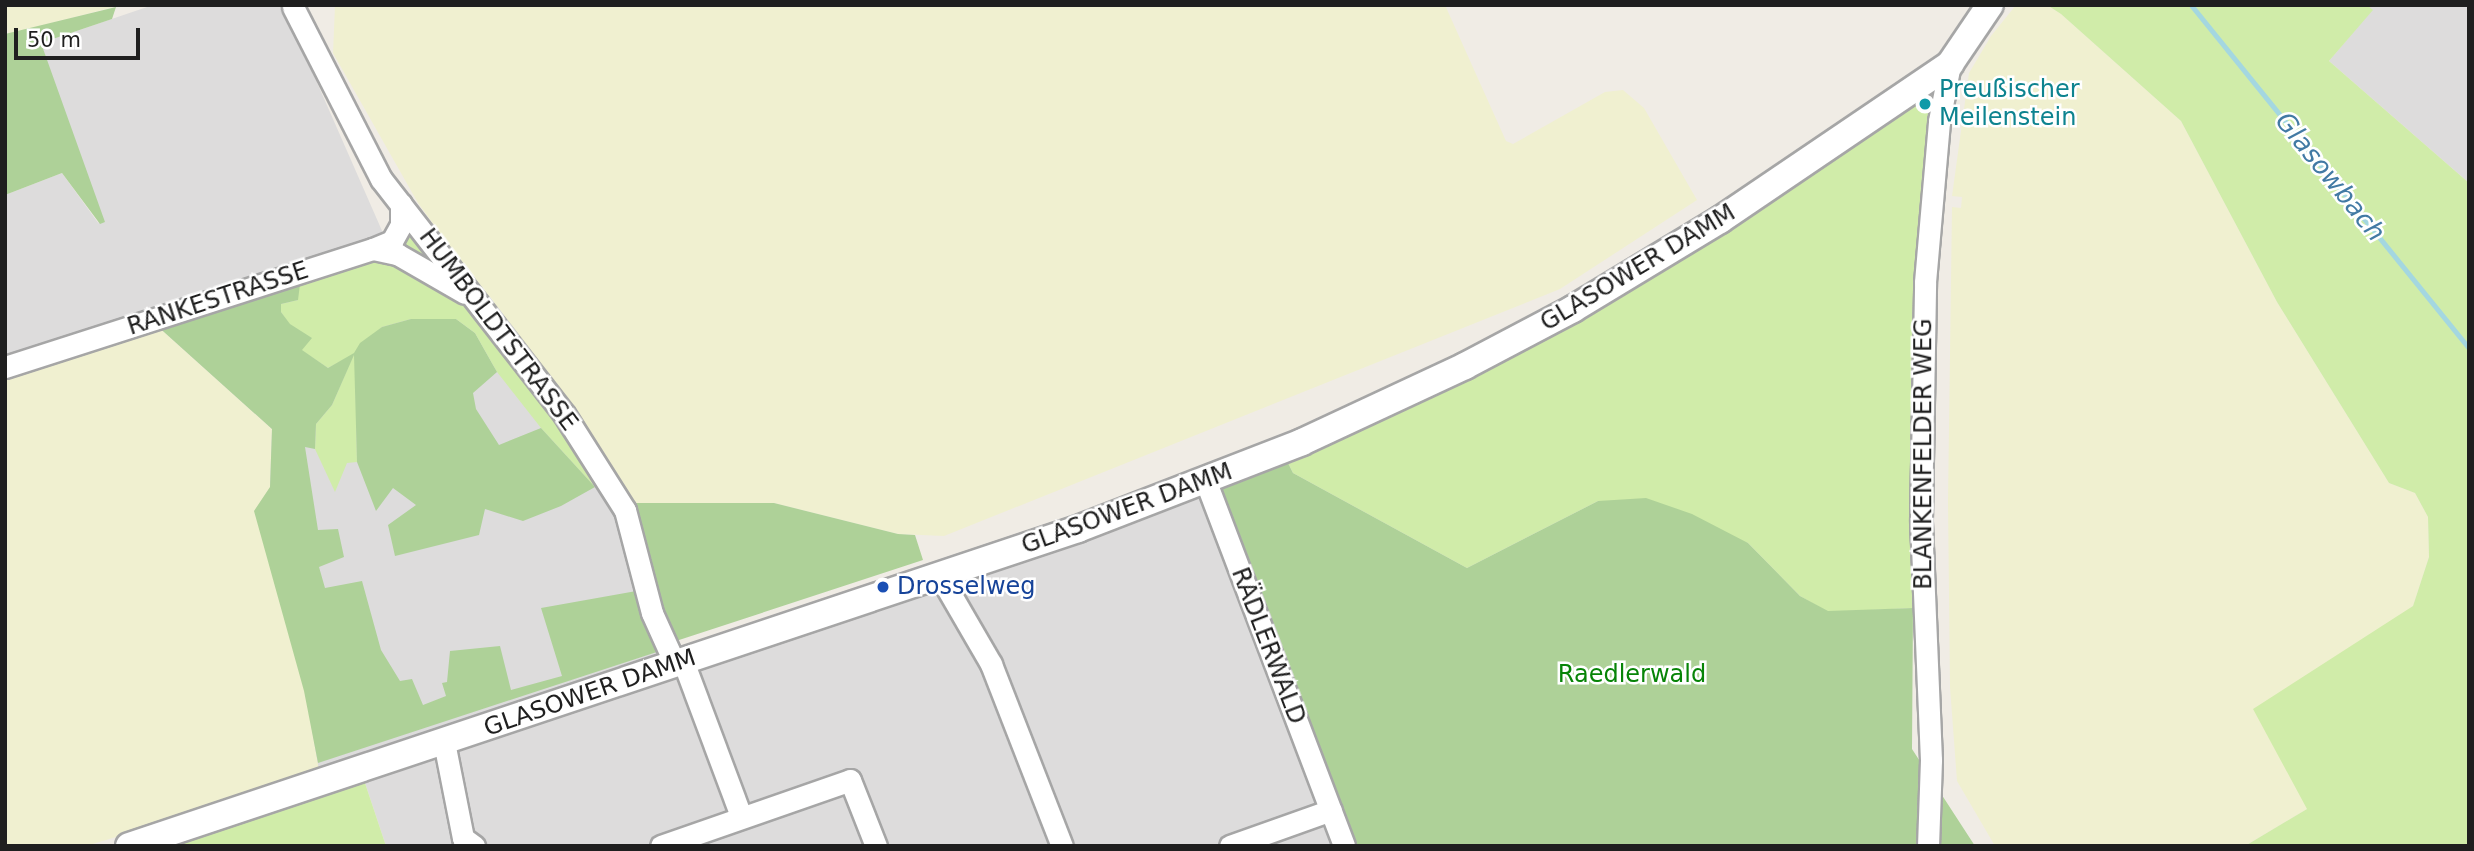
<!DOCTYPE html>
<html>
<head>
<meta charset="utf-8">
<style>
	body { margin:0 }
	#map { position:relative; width:2474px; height:851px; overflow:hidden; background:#f0ece5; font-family:"DejaVu Sans",sans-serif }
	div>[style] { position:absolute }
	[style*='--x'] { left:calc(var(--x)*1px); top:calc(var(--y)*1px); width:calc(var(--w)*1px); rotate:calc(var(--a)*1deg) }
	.residential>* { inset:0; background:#dddcdc }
	.farmland>* { inset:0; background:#f0f0d0 }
	.grass>* { inset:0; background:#d0eca9 }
	.forest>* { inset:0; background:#aed198 }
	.stream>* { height:5px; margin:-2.5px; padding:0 2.5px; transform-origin:2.5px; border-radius:2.5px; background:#a4d7e0 }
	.roads { filter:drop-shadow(2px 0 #a6a6a6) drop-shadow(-2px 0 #a6a6a6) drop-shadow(0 2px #a6a6a6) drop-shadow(0 -2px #a6a6a6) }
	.minor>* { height:21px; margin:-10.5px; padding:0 10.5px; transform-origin:10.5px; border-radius:10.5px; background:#fff }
	.tertiary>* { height:26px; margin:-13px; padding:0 13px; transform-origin:13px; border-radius:13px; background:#fff }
	.dots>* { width:19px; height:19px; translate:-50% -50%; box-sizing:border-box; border:4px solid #fff; border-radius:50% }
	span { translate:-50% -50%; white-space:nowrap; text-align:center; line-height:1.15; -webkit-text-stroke:5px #fff; paint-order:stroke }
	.culture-label { font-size:24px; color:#0d838f }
	.left { translate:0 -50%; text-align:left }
	.street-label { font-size:24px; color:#1f1f1f }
	.transit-label { font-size:24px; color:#164399 }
	.park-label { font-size:24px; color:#078407 }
	.water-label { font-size:26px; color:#427aa4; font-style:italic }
	.frame { position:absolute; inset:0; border:7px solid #1f1f1f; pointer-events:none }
	.scale { position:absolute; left:14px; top:28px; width:126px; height:32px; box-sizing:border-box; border:4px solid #1f1f1f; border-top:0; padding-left:9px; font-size:21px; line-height:24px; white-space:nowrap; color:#1f1f1f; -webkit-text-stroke:5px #fff; paint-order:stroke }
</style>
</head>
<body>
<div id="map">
	<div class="residential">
		<div style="clip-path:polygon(153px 5px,283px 5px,390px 249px,611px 499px,665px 660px,320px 776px,5px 372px,5px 195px,62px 173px,99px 224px,41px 43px)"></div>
		<div style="clip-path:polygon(2367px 5px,2469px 5px,2469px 183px,2329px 61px,2372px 10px)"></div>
		<div style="clip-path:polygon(1201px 491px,1336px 846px,386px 846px,363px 777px)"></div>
	</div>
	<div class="farmland">
		<div style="clip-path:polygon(5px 5px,122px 5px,8px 34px)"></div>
		<div style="clip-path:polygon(335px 5px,1445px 5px,1506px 141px,1513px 144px,1605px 92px,1623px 90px,1644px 108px,1697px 200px,1560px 289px,944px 536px,898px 534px,774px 503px,636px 503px,418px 203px,333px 53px)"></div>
		<div style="clip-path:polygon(2016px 5px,2047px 5px,2061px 14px,2181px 121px,2277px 302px,2389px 483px,2415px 493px,2428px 517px,2429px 557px,2413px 606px,2379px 630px,2307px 809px,2245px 846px,1995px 846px,1957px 781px,1950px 687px,1948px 501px,1952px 207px,1961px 208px,1962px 197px,1952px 196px,1969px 73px,1991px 36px)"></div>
		<div style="clip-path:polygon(154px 323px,272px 429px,270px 487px,320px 776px,86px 846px,5px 846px,5px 372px)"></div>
	</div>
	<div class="grass">
		<div style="clip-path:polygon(2047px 5px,2367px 5px,2373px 10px,2329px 61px,2469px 183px,2469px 846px,2245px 846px,2307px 809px,2253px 709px,2413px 606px,2429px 557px,2428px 517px,2415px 493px,2389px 483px,2277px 302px,2181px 121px,2061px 14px)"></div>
		<div style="clip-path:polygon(1914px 99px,1923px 99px,1932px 109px,1916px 257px,1911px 378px,1913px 608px,1828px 612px,1800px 596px,1748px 543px,1598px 501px,1467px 568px,1293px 473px,1288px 463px,1298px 450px,1383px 411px)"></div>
		<div style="clip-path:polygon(402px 232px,413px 233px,591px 464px,595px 487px,541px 428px,497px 372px,475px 333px,456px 319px,411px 319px,382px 327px,355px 353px,357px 462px,347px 463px,335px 492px,315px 449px,316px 424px,332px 405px,354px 354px,328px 368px,301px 350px,311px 338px,289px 324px,281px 312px,281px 304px,298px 300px,289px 281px)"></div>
		<div style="clip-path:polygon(363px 777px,386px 846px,153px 846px)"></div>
	</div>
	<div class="forest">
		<div style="clip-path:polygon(116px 7px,112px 19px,41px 43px,105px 222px,100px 224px,62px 173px,5px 195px,5px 34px)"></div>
		<div style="clip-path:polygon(289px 281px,300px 284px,298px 300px,281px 304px,281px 312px,290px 324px,312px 338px,302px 350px,328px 368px,354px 353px,360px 343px,382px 327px,411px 319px,456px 319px,475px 333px,497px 372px,473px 393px,476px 409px,499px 445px,541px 428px,595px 487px,561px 506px,523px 521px,485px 509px,479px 535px,395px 556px,388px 525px,416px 505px,393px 488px,376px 511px,357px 462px,354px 355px,332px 405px,316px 424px,315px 449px,305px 447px,318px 530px,338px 529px,344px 557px,319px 567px,325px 588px,362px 581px,381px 650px,400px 681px,412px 679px,423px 705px,446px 696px,442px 683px,447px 682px,450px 651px,500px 646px,511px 690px,562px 676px,541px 608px,642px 590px,663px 650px,318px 763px,304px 691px,254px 511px,270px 487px,272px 429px,154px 323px)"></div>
		<div style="clip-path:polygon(1298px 450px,1288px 463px,1293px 473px,1467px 568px,1598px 501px,1646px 498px,1692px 514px,1748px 543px,1800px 596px,1828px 611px,1913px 608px,1912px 749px,1975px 846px,1350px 846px,1218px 484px)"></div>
		<div style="clip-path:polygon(636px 503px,774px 503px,898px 534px,915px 535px,923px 560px,676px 641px,672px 639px,658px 612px)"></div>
	</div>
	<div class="stream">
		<div style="--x:2191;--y:5;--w:442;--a:51"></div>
	</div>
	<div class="roads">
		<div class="minor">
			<div style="--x:293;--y:7;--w:193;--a:62.9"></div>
			<div style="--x:381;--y:179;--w:298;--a:52.1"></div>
			<div style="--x:564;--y:414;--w:114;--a:57.6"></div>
			<div style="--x:625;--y:510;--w:106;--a:75.3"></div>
			<div style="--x:652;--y:613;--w:56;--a:65.7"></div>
			<div style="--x:373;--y:249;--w:25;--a:12"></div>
			<div style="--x:397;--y:254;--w:78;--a:29.8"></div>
			<div style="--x:5;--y:367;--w:386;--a:-17.8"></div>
			<div style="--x:373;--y:249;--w:21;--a:-23"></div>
			<div style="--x:392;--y:241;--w:18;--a:-61"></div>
			<div style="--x:401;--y:225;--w:21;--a:-90"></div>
			<div style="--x:1206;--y:482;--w:389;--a:69.2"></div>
			<div style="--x:940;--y:576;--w:102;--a:59.9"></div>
			<div style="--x:991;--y:664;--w:195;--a:68.7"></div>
			<div style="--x:683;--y:661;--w:165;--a:69.5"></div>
			<div style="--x:444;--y:742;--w:98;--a:78.8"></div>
			<div style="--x:463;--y:838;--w:14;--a:36"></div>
			<div style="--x:661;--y:846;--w:200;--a:-19.2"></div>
			<div style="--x:850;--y:780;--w:71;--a:68.5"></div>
			<div style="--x:1230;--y:846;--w:107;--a:-19.6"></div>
			<div style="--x:1928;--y:846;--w:86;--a:-88"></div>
			<div style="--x:1931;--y:760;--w:241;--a:-92.4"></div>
			<div style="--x:1921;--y:519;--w:237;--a:-89"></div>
			<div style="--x:1925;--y:282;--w:162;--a:-85"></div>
			<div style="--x:1939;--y:121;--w:58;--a:-79.1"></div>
		</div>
		<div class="tertiary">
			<div style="--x:129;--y:846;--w:1001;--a:-18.47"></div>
			<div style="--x:1078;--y:529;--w:240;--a:-21.2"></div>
			<div style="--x:1302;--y:442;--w:180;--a:-25"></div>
			<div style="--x:1465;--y:366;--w:122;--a:-27.8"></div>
			<div style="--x:1573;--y:309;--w:172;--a:-31.2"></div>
			<div style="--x:1720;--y:220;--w:278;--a:-34.1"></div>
			<div style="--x:1950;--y:64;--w:71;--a:-55.9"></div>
		</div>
	</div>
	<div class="dots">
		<div style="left:1925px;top:104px;background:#0f9aa8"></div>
		<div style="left:883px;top:587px;background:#1a4fb4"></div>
	</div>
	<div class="culture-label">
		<span class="left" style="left:1939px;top:104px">Preußischer<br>Meilenstein</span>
	</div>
	<div class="street-label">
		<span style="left:1638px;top:268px;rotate:-31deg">GLASOWER DAMM</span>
		<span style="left:218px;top:299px;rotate:-18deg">RANKESTRASSE</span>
		<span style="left:498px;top:330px;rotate:53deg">HUMBOLDTSTRASSE</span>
		<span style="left:1924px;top:454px;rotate:-90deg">BLANKENFELDER WEG</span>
		<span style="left:1127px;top:509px;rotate:-20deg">GLASOWER DAMM</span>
		<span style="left:1268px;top:646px;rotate:69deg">RÄDLERWALD</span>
		<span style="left:590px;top:693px;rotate:-19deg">GLASOWER DAMM</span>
	</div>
	<div class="transit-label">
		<span class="left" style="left:897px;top:587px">Drosselweg</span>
	</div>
	<div class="park-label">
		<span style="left:1632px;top:675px">Raedlerwald</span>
	</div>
	<div class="water-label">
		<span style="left:2330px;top:177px;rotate:51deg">Glasowbach</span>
	</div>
	<div class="frame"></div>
	<div class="scale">50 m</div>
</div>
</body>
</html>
